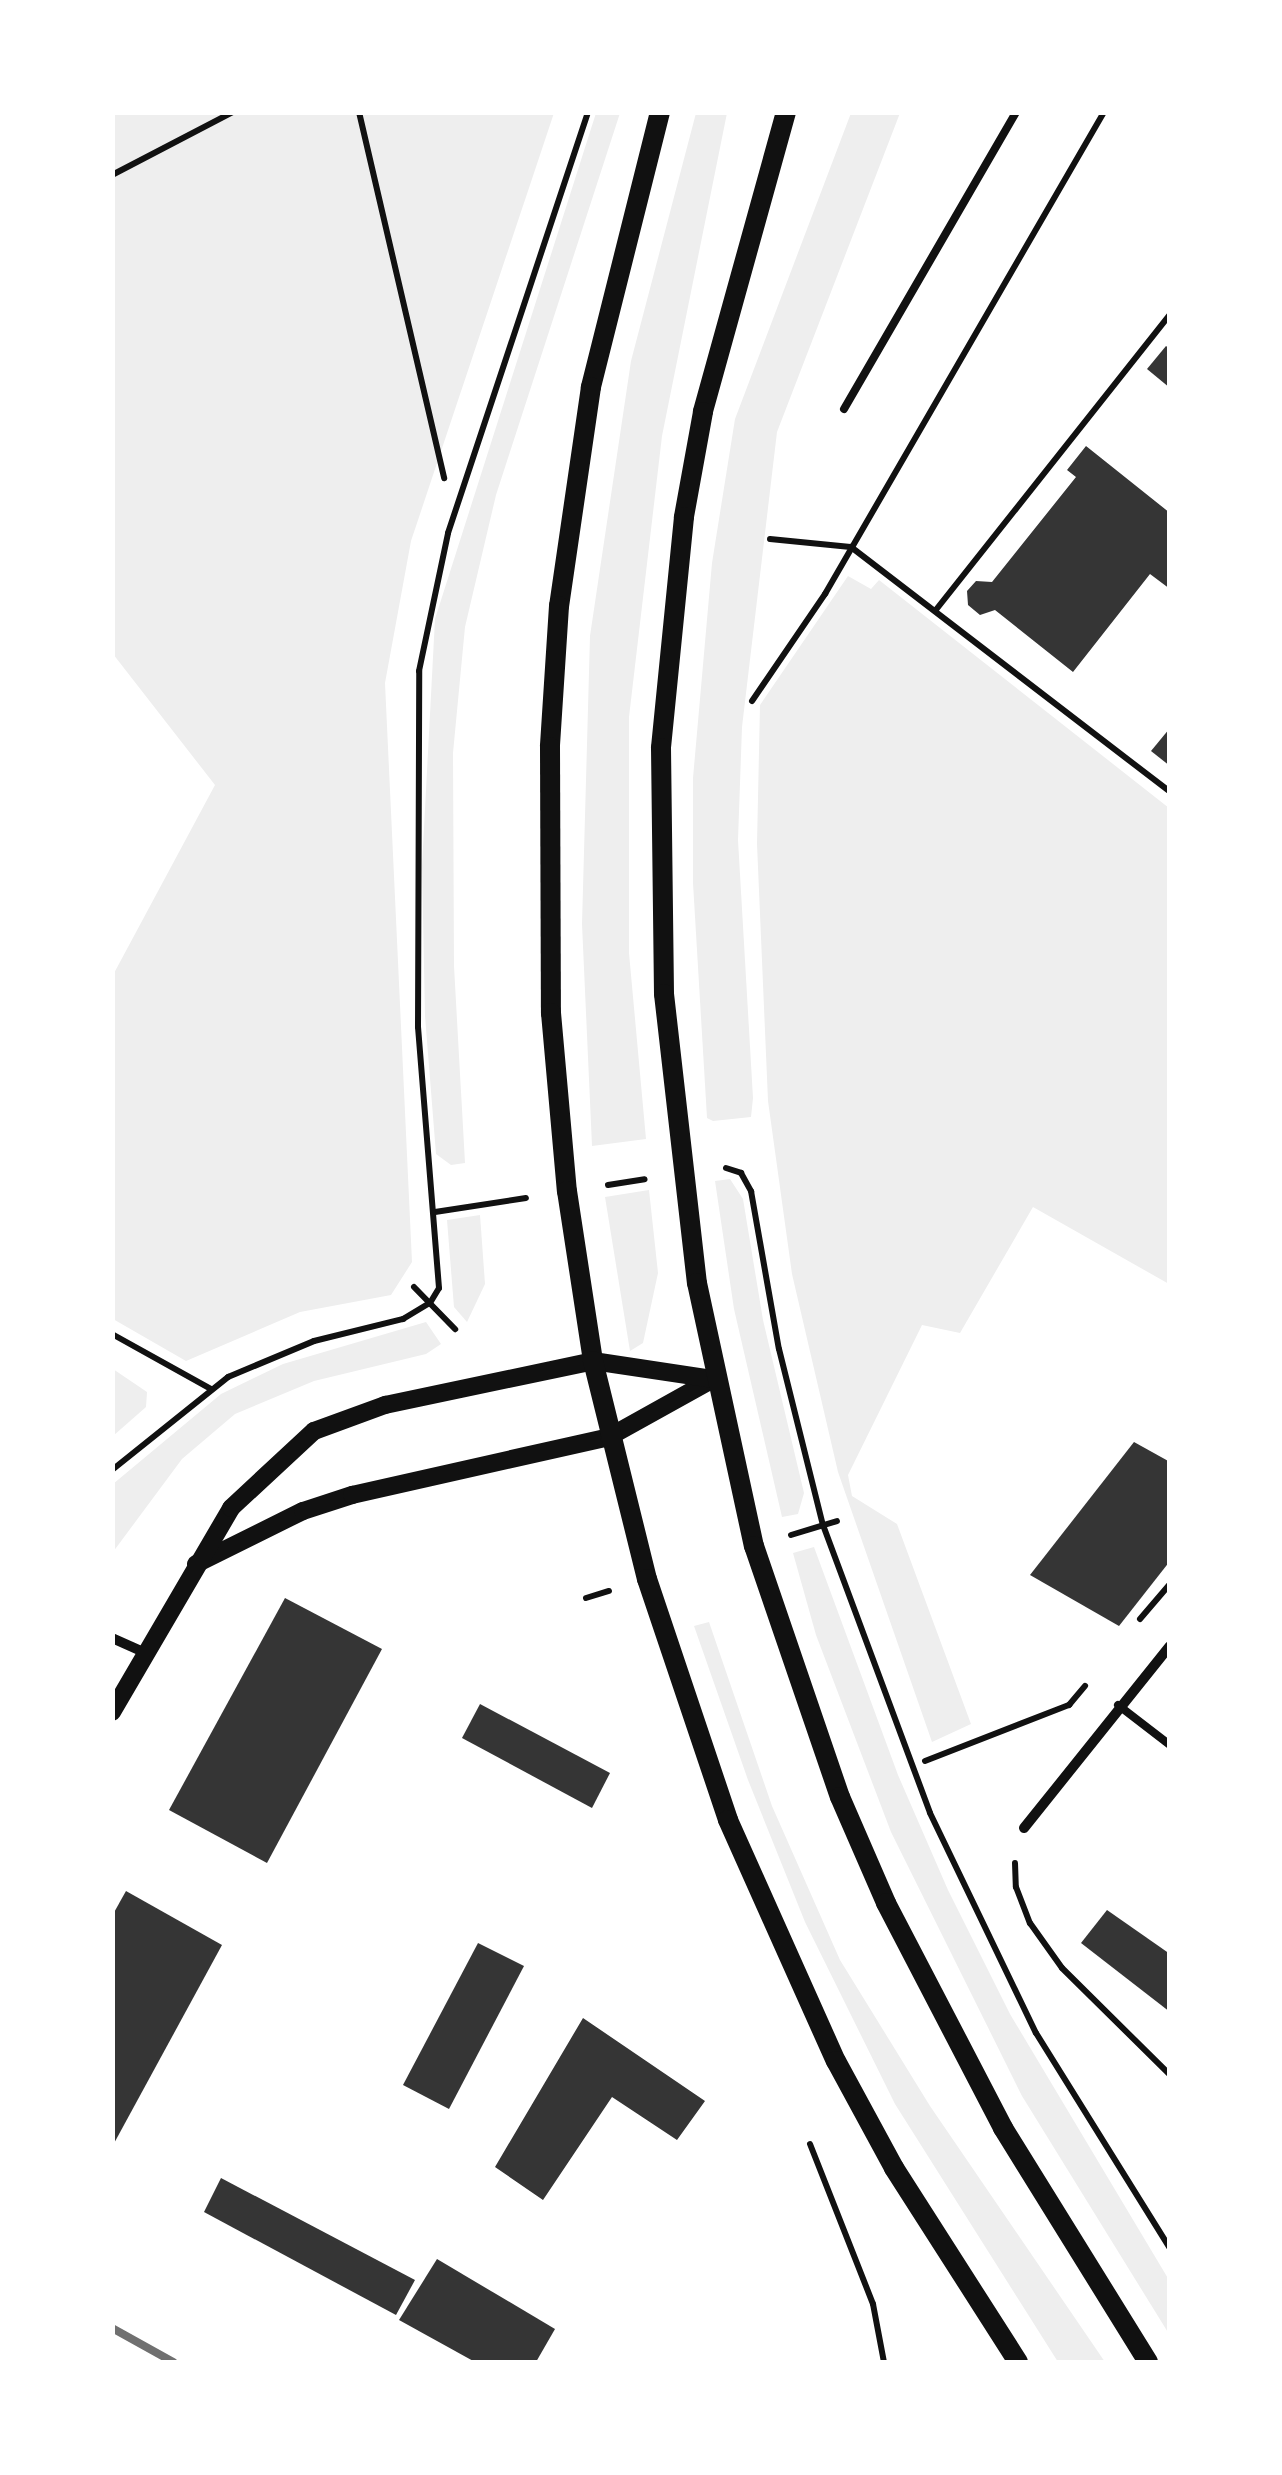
<!DOCTYPE html>
<style>
body{margin:0}
#map{position:relative;width:1282px;height:2475px;overflow:hidden;background:#fff;font-family:Helvetica,sans-serif}
div>[style]{position:absolute}
[style*='--x']{left:calc(var(--x)*1px);top:calc(var(--y)*1px);width:calc(var(--w)*1px);rotate:calc(var(--a)*1deg)}
.green>*{inset:0;background:#eee}
.building>*{inset:0;background:#353535}
.path>*{height:6px;margin:-3px;padding:0 3px;transform-origin:3px;border-radius:3px;background:#111}
.service>*{height:8px;margin:-4px;padding:0 4px;transform-origin:4px;border-radius:4px;background:#111}
.minor>*{height:10px;margin:-5px;padding:0 5px;transform-origin:5px;border-radius:5px;background:#111}
.tertiary>*{height:18px;margin:-9px;padding:0 9px;transform-origin:9px;border-radius:9px;background:#111}
.secondary>*{height:20px;margin:-10px;padding:0 10px;transform-origin:10px;border-radius:10px;background:#111}
.rail>*{height:8px;margin:-4px;padding:0 4px;transform-origin:4px;border-radius:4px;background:#707070}
span{translate:-50% -50%;white-space:nowrap;text-align:center;line-height:1.15;-webkit-text-stroke:10px #fff;paint-order:stroke}
.frame{position:absolute;inset:0;border:115px solid #fff;pointer-events:none}
</style>
<div id="map">
<div class="green">
<div style="clip-path:polygon(113px 113px,554px 113px,411px 541px,385px 683px,412px 1262px,391px 1295px,300px 1312px,186px 1361px,113px 1319px,113px 975px,215px 785px,113px 654px)"></div>
<div style="clip-path:polygon(596px 113px,620px 113px,496px 495px,465px 627px,453px 753px,454px 966px,465px 1163px,451px 1165px,436px 1154px,425px 1016px,422px 866px,435px 619px)"></div>
<div style="clip-path:polygon(696px 113px,727px 113px,662px 436px,629px 717px,629px 953px,646px 1139px,592px 1146px,582px 924px,590px 636px,631px 361px)"></div>
<div style="clip-path:polygon(851px 113px,900px 113px,777px 432px,742px 727px,738px 840px,753px 1098px,751px 1117px,713px 1121px,707px 1118px,693px 883px,693px 778px,712px 563px,735px 419px)"></div>
<div style="clip-path:polygon(848px 576px,871px 589px,879px 580px,1169px 808px,1169px 1284px,1033px 1207px,960px 1333px,922px 1325px,848px 1475px,852px 1496px,897px 1524px,971px 1724px,932px 1742px,838px 1472px,792px 1274px,768px 1101px,757px 844px,760px 705px)"></div>
<div style="clip-path:polygon(730px 1179px,743px 1199px,763px 1320px,804px 1493px,798px 1514px,782px 1517px,734px 1309px,715px 1181px)"></div>
<div style="clip-path:polygon(649px 1190px,658px 1273px,643px 1343px,630px 1351px,605px 1197px)"></div>
<div style="clip-path:polygon(480px 1215px,485px 1284px,467px 1322px,454px 1307px,447px 1220px)"></div>
<div style="clip-path:polygon(426px 1322px,441px 1344px,426px 1354px,314px 1381px,235px 1414px,182px 1459px,113px 1552px,113px 1484px,221px 1394px,283px 1364px)"></div>
<div style="clip-path:polygon(113px 1369px,147px 1392px,146px 1407px,113px 1436px)"></div>
<div style="clip-path:polygon(814px 1547px,898px 1775px,948px 1890px,1010px 2014px,1169px 2280px,1169px 2334px,1022px 2096px,891px 1832px,816px 1635px,793px 1553px)"></div>
<div style="clip-path:polygon(709px 1622px,772px 1806px,840px 1960px,930px 2106px,1105px 2362px,1058px 2362px,895px 2104px,805px 1922px,748px 1780px,694px 1626px)"></div>
</div>
<div class="building">
<div style="clip-path:polygon(1166px 346px,1170px 349px,1170px 388px,1147px 369px)"></div>
<div style="clip-path:polygon(1086px 446px,1170px 513px,1170px 589px,1150px 574px,1073px 672px,995px 610px,980px 615px,968px 605px,967px 591px,976px 581px,992px 582px,1076px 477px,1067px 470px)"></div>
<div style="clip-path:polygon(1170px 728px,1170px 766px,1151px 751px)"></div>
<div style="clip-path:polygon(1134px 1442px,1170px 1462px,1170px 1561px,1119px 1626px,1030px 1575px)"></div>
<div style="clip-path:polygon(285px 1598px,382px 1649px,267px 1863px,169px 1810px)"></div>
<div style="clip-path:polygon(480px 1704px,610px 1773px,592px 1808px,462px 1738px)"></div>
<div style="clip-path:polygon(126px 1891px,222px 1945px,112px 2147px,112px 1916px)"></div>
<div style="clip-path:polygon(1107px 1910px,1170px 1954px,1170px 2012px,1081px 1943px)"></div>
<div style="clip-path:polygon(478px 1943px,524px 1966px,449px 2109px,403px 2085px)"></div>
<div style="clip-path:polygon(583px 2018px,705px 2101px,677px 2140px,612px 2097px,543px 2200px,495px 2167px)"></div>
<div style="clip-path:polygon(221px 2178px,415px 2280px,396px 2315px,204px 2212px)"></div>
<div style="clip-path:polygon(437px 2259px,555px 2329px,536px 2362px,475px 2362px,399px 2320px)"></div>
</div>
<div class="path">
<div style="--x:359;--y:112;--w:376;--a:76.9"></div>
<div style="--x:112;--y:175;--w:136;--a:-27.5"></div>
<div style="--x:770;--y:539;--w:81;--a:5.6"></div>
<div style="--x:851;--y:547;--w:402;--a:37.5"></div>
<div style="--x:935;--y:611;--w:379;--a:-51.6"></div>
<div style="--x:752;--y:701;--w:130;--a:-55.7"></div>
<div style="--x:825;--y:594;--w:557;--a:-59.94"></div>
<div style="--x:726;--y:1168;--w:16;--a:18"></div>
<div style="--x:741;--y:1173;--w:21;--a:61"></div>
<div style="--x:751;--y:1191;--w:160;--a:80"></div>
<div style="--x:779;--y:1349;--w:181;--a:76"></div>
<div style="--x:823;--y:1525;--w:307;--a:69.6"></div>
<div style="--x:930;--y:1813;--w:244;--a:64.3"></div>
<div style="--x:1036;--y:2033;--w:253;--a:58.1"></div>
<div style="--x:608;--y:1185;--w:37;--a:-9"></div>
<div style="--x:435;--y:1212;--w:92;--a:-8.7"></div>
<div style="--x:414;--y:1287;--w:59;--a:45.7"></div>
<div style="--x:112;--y:1334;--w:113;--a:29.1"></div>
<div style="--x:112;--y:1470;--w:149;--a:-38.7"></div>
<div style="--x:228;--y:1377;--w:93;--a:-22.7"></div>
<div style="--x:314;--y:1341;--w:92;--a:-13.9"></div>
<div style="--x:403;--y:1319;--w:31;--a:-31"></div>
<div style="--x:430;--y:1303;--w:17;--a:-59"></div>
<div style="--x:439;--y:1288;--w:262;--a:-94.6"></div>
<div style="--x:418;--y:1027;--w:356;--a:-89.8"></div>
<div style="--x:419;--y:671;--w:141;--a:-78.1"></div>
<div style="--x:448;--y:533;--w:444;--a:-71.6"></div>
<div style="--x:791;--y:1535;--w:48;--a:-16.9"></div>
<div style="--x:586;--y:1598;--w:24;--a:-17"></div>
<div style="--x:1140;--y:1619;--w:46;--a:-49.4"></div>
<div style="--x:925;--y:1761;--w:155;--a:-21.3"></div>
<div style="--x:1069;--y:1705;--w:25;--a:-50"></div>
<div style="--x:1015;--y:1863;--w:24;--a:88"></div>
<div style="--x:1016;--y:1887;--w:39;--a:69"></div>
<div style="--x:1030;--y:1923;--w:55;--a:54.6"></div>
<div style="--x:1062;--y:1968;--w:152;--a:44.7"></div>
<div style="--x:810;--y:2144;--w:172;--a:68.5"></div>
<div style="--x:873;--y:2304;--w:59;--a:79.3"></div>
</div>
<div class="service">
<div style="--x:844;--y:409;--w:343;--a:-59.9"></div>
<div style="--x:1118;--y:1705;--w:66;--a:37.6"></div>
</div>
<div class="minor">
<div style="--x:112;--y:1638;--w:35;--a:24"></div>
<div style="--x:1024;--y:1828;--w:233;--a:-51.3"></div>
</div>
<div class="tertiary">
<div style="--x:196;--y:1564;--w:119;--a:-26.4"></div>
<div style="--x:303;--y:1511;--w:52;--a:-18.1"></div>
<div style="--x:352;--y:1495;--w:263;--a:-12.7"></div>
<div style="--x:609;--y:1437;--w:119;--a:-29.1"></div>
<div style="--x:112;--y:1712;--w:236;--a:-59.7"></div>
<div style="--x:231;--y:1508;--w:113;--a:-42.9"></div>
<div style="--x:314;--y:1431;--w:76;--a:-20.1"></div>
<div style="--x:385;--y:1405;--w:213;--a:-11.9"></div>
<div style="--x:593;--y:1361;--w:122;--a:8.5"></div>
</div>
<div class="secondary">
<div style="--x:660;--y:112;--w:284;--a:104.1"></div>
<div style="--x:591;--y:387;--w:221;--a:98.3"></div>
<div style="--x:559;--y:606;--w:141;--a:93.7"></div>
<div style="--x:550;--y:747;--w:266;--a:89.8"></div>
<div style="--x:551;--y:1013;--w:179;--a:84.9"></div>
<div style="--x:567;--y:1191;--w:172;--a:81.3"></div>
<div style="--x:593;--y:1361;--w:225;--a:76.1"></div>
<div style="--x:647;--y:1579;--w:254;--a:71.4"></div>
<div style="--x:728;--y:1820;--w:264;--a:65.9"></div>
<div style="--x:836;--y:2061;--w:122;--a:61.5"></div>
<div style="--x:894;--y:2168;--w:230;--a:57.4"></div>
<div style="--x:786;--y:112;--w:311;--a:105.5"></div>
<div style="--x:703;--y:412;--w:107;--a:100.3"></div>
<div style="--x:684;--y:517;--w:232;--a:95.7"></div>
<div style="--x:661;--y:748;--w:246;--a:89.3"></div>
<div style="--x:664;--y:994;--w:291;--a:83.5"></div>
<div style="--x:697;--y:1283;--w:269;--a:77.8"></div>
<div style="--x:754;--y:1546;--w:265;--a:71.1"></div>
<div style="--x:840;--y:1797;--w:116;--a:66.5"></div>
<div style="--x:886;--y:1903;--w:254;--a:62.5"></div>
<div style="--x:1003;--y:2128;--w:275;--a:58.2"></div>
</div>
<div class="rail">
<div style="--x:112;--y:2328;--w:70;--a:29.1"></div>
</div>
<div class="frame"></div>
</div>
